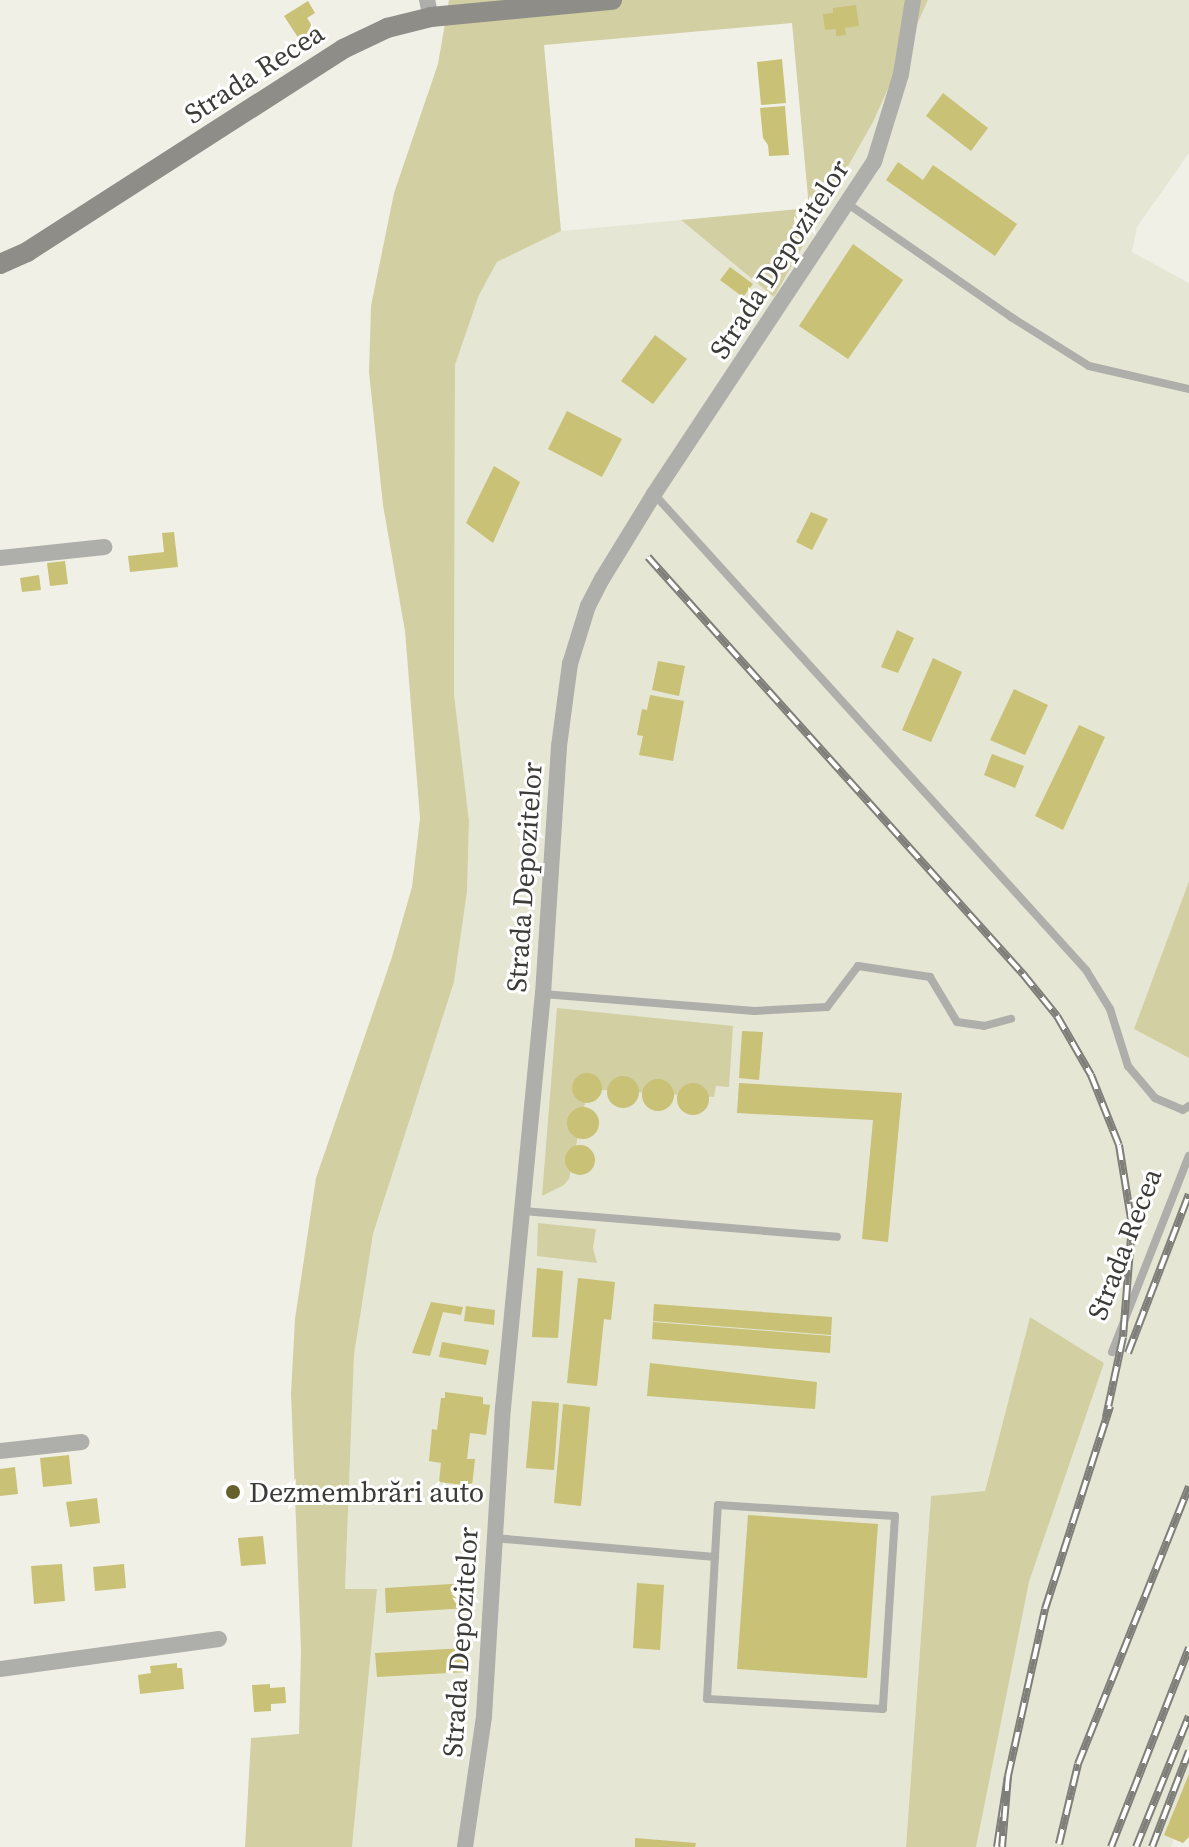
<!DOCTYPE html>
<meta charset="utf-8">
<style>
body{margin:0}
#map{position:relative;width:1189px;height:1847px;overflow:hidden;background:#f1f0e7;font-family:"Source Serif 4",serif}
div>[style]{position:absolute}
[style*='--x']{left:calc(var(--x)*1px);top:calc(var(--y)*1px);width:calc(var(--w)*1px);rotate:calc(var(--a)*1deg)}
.built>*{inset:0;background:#e6e6d5}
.green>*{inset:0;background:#d2cfa3}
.building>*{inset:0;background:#c8c176}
.round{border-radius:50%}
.lane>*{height:8px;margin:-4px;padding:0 4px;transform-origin:4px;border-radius:4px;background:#aeaeaa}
.street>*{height:16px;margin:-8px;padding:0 8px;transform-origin:8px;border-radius:8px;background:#aeaeaa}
.secondary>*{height:20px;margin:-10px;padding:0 10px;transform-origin:10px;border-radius:10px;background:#8e8d88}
.rail>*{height:8px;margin-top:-4px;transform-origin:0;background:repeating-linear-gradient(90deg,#fff 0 15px,#7f7f7a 0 30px);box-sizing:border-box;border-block:2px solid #7f7f7a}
.dots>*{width:22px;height:22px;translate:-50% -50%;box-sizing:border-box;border:4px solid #fff;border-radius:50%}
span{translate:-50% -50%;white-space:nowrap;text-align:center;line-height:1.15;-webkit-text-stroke:6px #fff;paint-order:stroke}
.street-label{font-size:28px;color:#3b3b38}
.poi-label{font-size:28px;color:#3b3b38}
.left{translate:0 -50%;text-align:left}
</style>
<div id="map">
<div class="built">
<div style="clip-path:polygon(928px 0,1189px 0,1189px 153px,1137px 227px,1132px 252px,1189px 283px,1189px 881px,1134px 1029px,1189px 1058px,1189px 1801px,1171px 1847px,976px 1847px,1029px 1582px,1104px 1363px,1030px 1317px,985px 1491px,931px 1497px,906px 1847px,352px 1847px,377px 1589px,345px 1589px,354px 1355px,373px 1234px,454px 982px,467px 892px,469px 821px,454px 694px,455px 365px,479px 295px,497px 262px,561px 231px,681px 220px,774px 296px,873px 122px)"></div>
</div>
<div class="green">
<div style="clip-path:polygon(449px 0,928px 0,873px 122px,774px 297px,681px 220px,809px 208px,792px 23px,544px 45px,561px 231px,497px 262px,479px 295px,455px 365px,454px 694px,469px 821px,467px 892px,454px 982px,373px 1234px,354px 1355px,345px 1589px,377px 1589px,352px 1847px,245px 1847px,251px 1738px,299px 1734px,301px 1650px,291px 1393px,295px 1319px,316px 1178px,391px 960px,412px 887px,420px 818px,405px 631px,383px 505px,369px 372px,371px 306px,394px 193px,438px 64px)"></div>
<div style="clip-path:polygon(1189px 881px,1189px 1058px,1134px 1029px)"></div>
<div style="clip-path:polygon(557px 1008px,733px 1026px,729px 1087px,716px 1086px,714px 1097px,588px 1089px,569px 1179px,564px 1185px,542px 1196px)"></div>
<div style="clip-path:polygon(538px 1223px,596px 1229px,593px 1248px,597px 1263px,537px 1256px)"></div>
<div style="clip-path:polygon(1030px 1317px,1104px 1363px,1029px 1582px,976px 1847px,906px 1847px,931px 1496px,985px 1491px)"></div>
</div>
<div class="building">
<div style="clip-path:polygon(308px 1px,315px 13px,307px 18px,316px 32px,301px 42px,284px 16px)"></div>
<div style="clip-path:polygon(856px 5px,859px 26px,845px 28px,846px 35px,836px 36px,836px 29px,825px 30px,823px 14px,833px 13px,833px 8px)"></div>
<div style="clip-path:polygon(782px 59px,786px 103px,761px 105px,757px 62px)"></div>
<div style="clip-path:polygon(943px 93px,988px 128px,971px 151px,926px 116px)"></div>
<div style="clip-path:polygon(785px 106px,789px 155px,769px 156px,768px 145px,763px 138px,760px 108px)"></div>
<div style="clip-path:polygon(898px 162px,923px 180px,933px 165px,1017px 224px,995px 256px,886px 180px)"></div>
<div style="clip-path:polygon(853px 244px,903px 280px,848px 359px,799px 326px)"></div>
<div style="clip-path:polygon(730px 267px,753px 284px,743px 297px,720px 280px)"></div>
<div style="clip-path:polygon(655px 335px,687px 359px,653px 404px,621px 381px)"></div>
<div style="clip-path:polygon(567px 411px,622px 439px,602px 477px,548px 449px)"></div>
<div style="clip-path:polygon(494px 466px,520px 482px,493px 543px,466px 523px)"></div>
<div style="clip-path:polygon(811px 512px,828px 519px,812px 550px,796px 542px)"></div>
<div style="clip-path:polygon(174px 532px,178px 567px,130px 572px,128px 556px,164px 552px,162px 533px)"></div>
<div style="clip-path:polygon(65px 561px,68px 584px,50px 586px,47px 563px)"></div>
<div style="clip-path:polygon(39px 575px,41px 590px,22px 592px,20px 578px)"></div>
<div style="clip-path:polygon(897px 630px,914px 638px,898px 673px,881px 667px)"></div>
<div style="clip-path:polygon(933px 658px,962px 672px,931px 742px,902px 730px)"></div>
<div style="clip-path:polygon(658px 661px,685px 666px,679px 696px,652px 690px)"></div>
<div style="clip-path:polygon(1014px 689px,1048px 705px,1025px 755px,990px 740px)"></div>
<div style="clip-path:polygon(650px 695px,684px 701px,673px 761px,639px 755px,643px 736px,637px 735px,642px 709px,647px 710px)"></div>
<div style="clip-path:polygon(1079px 725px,1105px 737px,1063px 830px,1035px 816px)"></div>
<div style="clip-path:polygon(992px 754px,1024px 766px,1015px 788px,984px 775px)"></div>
<div style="clip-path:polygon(742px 1031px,763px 1032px,759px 1080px,739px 1078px)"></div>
<div class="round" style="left:572px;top:1073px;width:30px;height:30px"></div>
<div class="round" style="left:607px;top:1076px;width:32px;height:32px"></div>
<div class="round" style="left:642px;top:1079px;width:32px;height:32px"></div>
<div style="clip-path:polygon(739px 1083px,902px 1093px,888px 1242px,862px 1239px,873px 1120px,737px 1113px)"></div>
<div class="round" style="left:677px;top:1083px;width:32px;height:32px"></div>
<div class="round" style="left:567px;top:1107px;width:32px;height:32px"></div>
<div class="round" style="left:565px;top:1145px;width:30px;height:30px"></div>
<div style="clip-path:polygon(537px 1268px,563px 1271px,558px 1338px,532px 1337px)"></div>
<div style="clip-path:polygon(578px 1278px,615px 1282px,611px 1320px,604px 1319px,597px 1386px,567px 1383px)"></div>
<div style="clip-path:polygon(431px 1302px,463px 1307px,461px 1315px,443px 1312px,430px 1356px,412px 1353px)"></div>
<div style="clip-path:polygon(654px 1304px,832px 1317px,831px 1335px,653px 1321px)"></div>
<div style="clip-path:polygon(466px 1306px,495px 1310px,494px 1325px,464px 1321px)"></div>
<div style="clip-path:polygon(653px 1322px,831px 1336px,830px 1353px,652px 1339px)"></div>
<div style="clip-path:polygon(442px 1342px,489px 1350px,486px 1365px,439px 1357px)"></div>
<div style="clip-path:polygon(650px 1363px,817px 1382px,815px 1409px,647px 1396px)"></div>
<div style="clip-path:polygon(445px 1392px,483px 1397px,483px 1404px,490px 1405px,486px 1435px,470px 1433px,467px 1459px,475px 1459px,472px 1486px,439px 1482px,441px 1463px,429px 1461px,432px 1429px,437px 1430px,441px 1398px,445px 1398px)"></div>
<div style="clip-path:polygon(532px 1401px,559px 1403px,554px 1470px,526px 1468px)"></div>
<div style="clip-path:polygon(563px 1404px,590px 1407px,581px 1506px,554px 1503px)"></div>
<div style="clip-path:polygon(69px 1455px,72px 1484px,43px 1487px,40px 1458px)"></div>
<div style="clip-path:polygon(15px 1467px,18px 1494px,0 1496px,0 1469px)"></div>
<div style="clip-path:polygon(97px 1498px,100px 1523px,70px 1527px,66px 1502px)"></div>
<div style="clip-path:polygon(748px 1515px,878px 1524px,867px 1678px,737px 1669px)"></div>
<div style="clip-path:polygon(263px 1536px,266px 1564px,241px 1566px,238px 1538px)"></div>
<div style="clip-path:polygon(62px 1564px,65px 1601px,34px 1604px,31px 1566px)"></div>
<div style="clip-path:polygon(124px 1564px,126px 1588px,95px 1591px,93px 1567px)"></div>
<div style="clip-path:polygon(468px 1583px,469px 1608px,386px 1613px,385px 1588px)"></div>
<div style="clip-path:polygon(637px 1583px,664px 1585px,660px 1650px,633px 1648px)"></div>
<div style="clip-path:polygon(465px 1648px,467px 1672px,377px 1677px,375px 1653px)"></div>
<div style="clip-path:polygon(177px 1663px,177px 1668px,182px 1668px,184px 1689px,140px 1694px,138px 1675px,151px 1673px,150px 1666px)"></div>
<div style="clip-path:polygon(270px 1684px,270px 1688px,285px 1687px,286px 1703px,271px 1704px,271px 1711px,254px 1712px,252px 1685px)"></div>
<div style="clip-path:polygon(1189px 1774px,1189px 1837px,1183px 1843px,1164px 1835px)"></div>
<div style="clip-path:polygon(635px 1838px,696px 1843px,695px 1847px,635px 1847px)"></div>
</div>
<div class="lane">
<div style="--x:848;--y:204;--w:198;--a:34.7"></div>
<div style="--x:1011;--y:317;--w:92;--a:32.1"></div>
<div style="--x:1089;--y:366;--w:103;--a:13"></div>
<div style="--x:654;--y:494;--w:643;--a:47.77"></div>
<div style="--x:1086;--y:970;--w:46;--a:58.4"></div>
<div style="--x:1110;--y:1009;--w:60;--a:72.5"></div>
<div style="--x:1128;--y:1066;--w:42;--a:49.8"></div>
<div style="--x:1155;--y:1098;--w:30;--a:23"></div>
<div style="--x:1183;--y:1110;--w:7;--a:-34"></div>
<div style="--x:543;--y:994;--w:212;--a:4.6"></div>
<div style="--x:754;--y:1011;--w:73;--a:-3.1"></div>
<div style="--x:827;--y:1007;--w:51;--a:-52.9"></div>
<div style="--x:858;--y:966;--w:73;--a:8.7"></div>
<div style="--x:930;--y:977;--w:52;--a:59"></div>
<div style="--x:957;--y:1022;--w:27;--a:8"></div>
<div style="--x:984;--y:1026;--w:28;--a:-15"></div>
<div style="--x:523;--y:1211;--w:315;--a:4.7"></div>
<div style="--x:1112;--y:1352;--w:211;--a:-68.6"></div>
<div style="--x:718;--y:1505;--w:177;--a:3.6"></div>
<div style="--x:895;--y:1516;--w:193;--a:93.6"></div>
<div style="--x:883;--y:1709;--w:176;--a:-176.7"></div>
<div style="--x:707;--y:1699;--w:194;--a:-86.8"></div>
<div style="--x:494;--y:1538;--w:222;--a:4.9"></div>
</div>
<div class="street">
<div style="--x:427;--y:0;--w:17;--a:77"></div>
<div style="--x:0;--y:558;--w:105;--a:-6"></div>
<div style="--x:0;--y:1451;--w:82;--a:-6.3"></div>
<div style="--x:0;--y:1669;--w:221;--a:-7.8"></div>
<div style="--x:465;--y:1847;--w:132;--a:-81.7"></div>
<div style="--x:484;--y:1716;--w:309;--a:-86.5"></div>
<div style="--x:503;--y:1408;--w:416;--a:-84.5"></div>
<div style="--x:543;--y:994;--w:249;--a:-86.3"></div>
<div style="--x:559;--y:746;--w:83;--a:-82.4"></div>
<div style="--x:570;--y:664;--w:61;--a:-72.8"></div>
<div style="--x:588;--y:606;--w:30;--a:-63"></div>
<div style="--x:602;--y:579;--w:100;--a:-58.5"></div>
<div style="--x:654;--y:494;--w:398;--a:-56.5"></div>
<div style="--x:874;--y:162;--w:92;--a:-72.9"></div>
<div style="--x:901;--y:74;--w:75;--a:-80.8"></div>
</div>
<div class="secondary">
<div style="--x:0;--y:264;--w:30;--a:-24"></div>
<div style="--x:27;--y:252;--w:376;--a:-32.7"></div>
<div style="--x:343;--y:49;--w:49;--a:-25.5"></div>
<div style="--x:387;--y:28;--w:45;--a:-14"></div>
<div style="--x:431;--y:17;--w:182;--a:-5.4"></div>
</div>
<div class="rail">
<div style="--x:648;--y:557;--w:561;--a:48.04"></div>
<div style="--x:1023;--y:974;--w:54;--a:51"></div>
<div style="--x:1057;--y:1016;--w:68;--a:60"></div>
<div style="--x:1091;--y:1075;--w:75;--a:68.2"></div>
<div style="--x:1119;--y:1145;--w:81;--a:80.8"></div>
<div style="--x:1132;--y:1225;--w:112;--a:94.6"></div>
<div style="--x:1123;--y:1337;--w:82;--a:102"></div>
<div style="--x:1128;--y:1353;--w:170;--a:-69"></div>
<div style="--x:1008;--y:1776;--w:171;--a:-77.5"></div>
<div style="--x:1045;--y:1609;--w:213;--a:-72.2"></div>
<div style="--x:1059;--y:1844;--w:82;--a:-76.6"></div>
<div style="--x:1078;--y:1764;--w:299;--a:-68.2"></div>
<div style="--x:997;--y:1847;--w:72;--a:-81.2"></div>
<div style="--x:1008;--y:1776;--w:71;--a:94.8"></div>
<div style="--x:1111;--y:1847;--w:214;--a:-68.6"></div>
<div style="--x:1136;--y:1847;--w:141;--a:-68"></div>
<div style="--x:1152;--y:1847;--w:103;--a:-68.9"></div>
</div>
<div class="dots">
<div style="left:233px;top:1492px;background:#65602c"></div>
</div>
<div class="street-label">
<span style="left:254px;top:73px;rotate:-33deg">Strada Recea</span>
<span style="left:779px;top:259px;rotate:-57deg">Strada Depozitelor</span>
<span style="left:524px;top:877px;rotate:-86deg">Strada Depozitelor</span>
<span style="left:1124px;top:1244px;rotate:-69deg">Strada Recea</span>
<span style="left:460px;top:1642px;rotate:-86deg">Strada Depozitelor</span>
</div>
<div class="poi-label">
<span class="left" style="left:249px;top:1492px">Dezmembrări auto</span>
</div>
</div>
